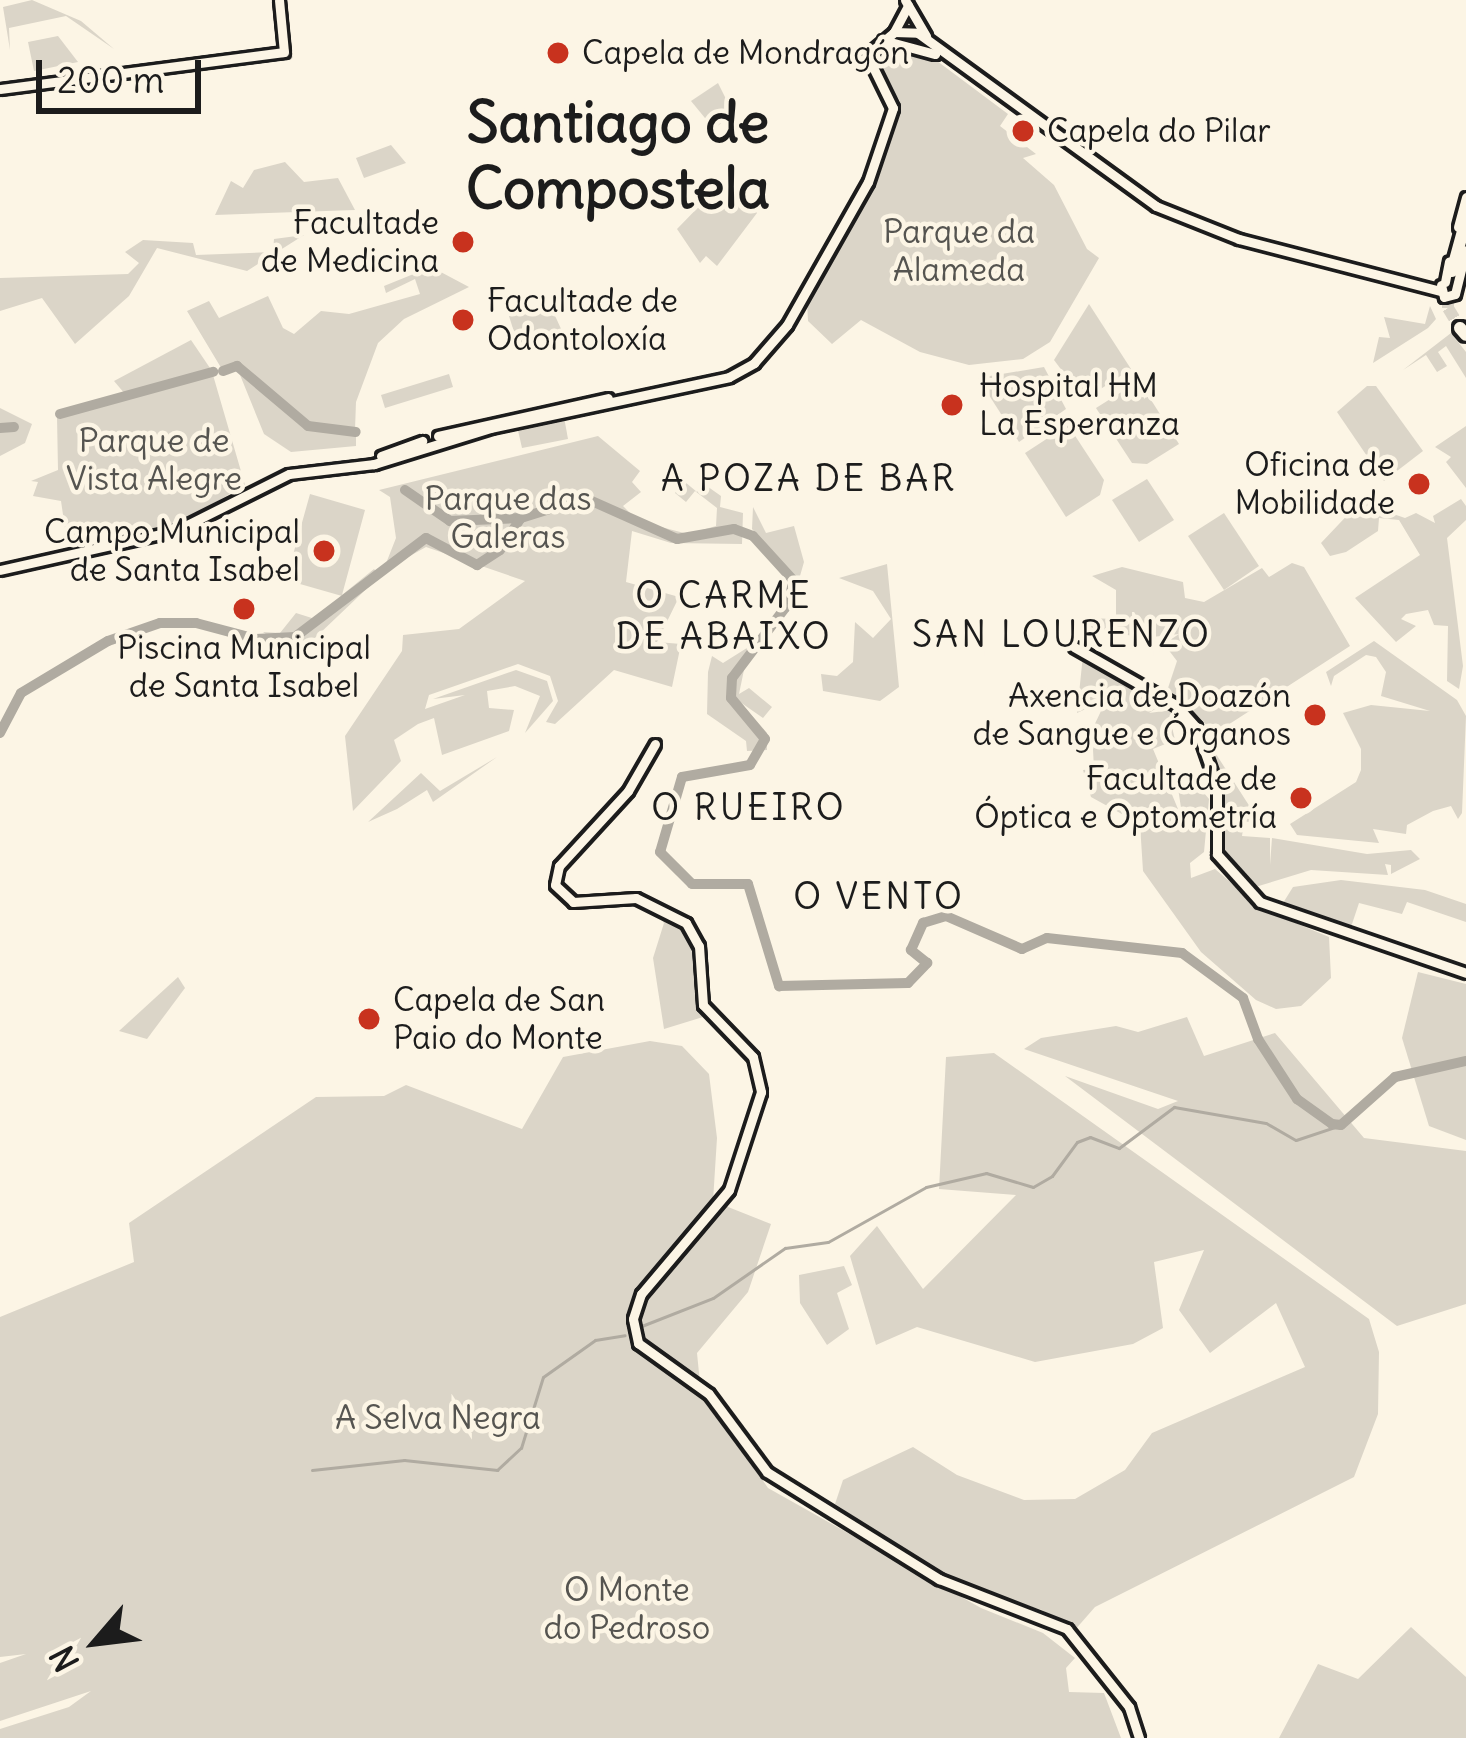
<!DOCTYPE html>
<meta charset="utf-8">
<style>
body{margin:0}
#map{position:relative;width:1466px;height:1738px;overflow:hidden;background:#fcf5e5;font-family:Delius,sans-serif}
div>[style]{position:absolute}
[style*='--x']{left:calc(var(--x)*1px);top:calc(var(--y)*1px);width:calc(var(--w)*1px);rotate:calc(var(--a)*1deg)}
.green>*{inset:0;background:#dbd5c8}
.stream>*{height:3px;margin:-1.5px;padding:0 1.5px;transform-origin:1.5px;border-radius:1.5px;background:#b0aba1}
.river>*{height:10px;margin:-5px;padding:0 5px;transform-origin:5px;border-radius:5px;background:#b0aba1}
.primary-tunnel>*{height:12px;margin-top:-6px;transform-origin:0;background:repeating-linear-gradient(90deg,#dad4c7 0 12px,transparent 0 18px)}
.roads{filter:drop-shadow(3px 0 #1c1c1c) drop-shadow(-3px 0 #1c1c1c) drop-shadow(0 3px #1c1c1c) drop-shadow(0 -3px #1c1c1c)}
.secondary>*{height:9px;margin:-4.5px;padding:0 4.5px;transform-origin:4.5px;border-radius:4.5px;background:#fcf5e5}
.primary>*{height:12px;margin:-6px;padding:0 6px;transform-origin:6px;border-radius:6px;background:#fcf5e5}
.dots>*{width:33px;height:33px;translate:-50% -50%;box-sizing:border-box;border:6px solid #fcf5e5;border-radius:50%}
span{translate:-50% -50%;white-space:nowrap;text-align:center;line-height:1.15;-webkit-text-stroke:9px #fcf5e5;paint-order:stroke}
.poi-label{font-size:33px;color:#1c1c1c}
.left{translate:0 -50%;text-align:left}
.right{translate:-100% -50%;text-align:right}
.park-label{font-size:33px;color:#555450}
.neighbourhood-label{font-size:36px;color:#1c1c1c;letter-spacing:3px}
.town-label{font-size:57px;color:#1c1c1c;font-weight:700}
.north{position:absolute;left:36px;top:1582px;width:120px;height:120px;-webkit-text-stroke:9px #fcf5e5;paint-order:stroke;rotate:242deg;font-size:33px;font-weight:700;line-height:48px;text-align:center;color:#1c1c1c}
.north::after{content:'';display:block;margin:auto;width:42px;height:54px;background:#1c1c1c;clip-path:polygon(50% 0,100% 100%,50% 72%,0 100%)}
.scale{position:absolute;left:36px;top:60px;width:165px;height:54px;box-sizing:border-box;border:6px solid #1c1c1c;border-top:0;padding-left:15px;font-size:36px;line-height:42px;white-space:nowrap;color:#1c1c1c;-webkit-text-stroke:9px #fcf5e5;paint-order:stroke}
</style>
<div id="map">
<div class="green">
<div style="clip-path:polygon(32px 0,81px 21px,114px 49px,66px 16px,9px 28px,10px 50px,3px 7px)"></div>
<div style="clip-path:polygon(58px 36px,78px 62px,34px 71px,28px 42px)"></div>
<div style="clip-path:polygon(888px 44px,933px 58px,1008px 114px,1000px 126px,1036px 154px,1023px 158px,1054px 185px,1087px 249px,1099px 258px,1050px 342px,1023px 359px,969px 365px,920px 352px,861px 320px,832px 344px,808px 321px,807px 300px,872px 186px,898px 115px,900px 101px,873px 61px)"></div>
<div style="clip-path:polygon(718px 83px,733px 113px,714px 129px,691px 101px)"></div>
<div style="clip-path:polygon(391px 145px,406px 163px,364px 178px,356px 158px)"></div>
<div style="clip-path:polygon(285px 162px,304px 182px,338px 178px,355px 210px,215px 215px,231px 181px,243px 188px,254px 170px)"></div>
<div style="clip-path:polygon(739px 189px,757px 213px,717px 266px,706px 256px,700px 263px,677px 229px,712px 193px,721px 207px)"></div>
<div style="clip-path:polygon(304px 235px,247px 271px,157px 248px,129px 296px,75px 344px,42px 298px,0 311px,0 278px,128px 274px,139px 263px,125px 252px,143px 240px,193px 243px,196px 255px,273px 252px,274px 239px)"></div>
<div style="clip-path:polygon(420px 261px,469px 287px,404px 319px,378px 343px,356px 402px,355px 430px,309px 425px,237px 364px,223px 371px,187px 311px,209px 301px,219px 318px,268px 296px,283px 328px,294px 334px,321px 311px,349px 314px,420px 294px,415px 279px,386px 293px,384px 286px,421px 271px)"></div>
<div style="clip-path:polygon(1089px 304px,1131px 369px,1084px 400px,1054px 360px)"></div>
<div style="clip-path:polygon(1430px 306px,1436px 319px,1428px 328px,1373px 363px,1379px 337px,1390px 338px,1384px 317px,1425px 324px)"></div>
<div style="clip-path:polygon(551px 307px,562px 331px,519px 348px,509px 316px)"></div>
<div style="clip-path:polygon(1451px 333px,1466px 352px,1466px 378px,1446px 346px,1438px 352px,1447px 366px,1437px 372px,1426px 355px,1403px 370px)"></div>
<div style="clip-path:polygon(191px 340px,212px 371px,125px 394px,114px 381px)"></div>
<div style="clip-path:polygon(1044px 367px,1066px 409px,1019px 442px,978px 378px)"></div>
<div style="clip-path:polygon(238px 370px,308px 429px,356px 434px,356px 446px,291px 452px,264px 434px)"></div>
<div style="clip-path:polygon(449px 374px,453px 387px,385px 408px,381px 395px)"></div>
<div style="clip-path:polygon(213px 375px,245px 485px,178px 524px,67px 542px,61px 501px,33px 496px,38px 482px,31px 481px,58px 470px,57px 417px)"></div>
<div style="clip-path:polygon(1139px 381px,1179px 444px,1147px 464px,1132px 463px,1096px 408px)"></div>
<div style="clip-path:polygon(1367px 386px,1376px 386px,1423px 451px,1384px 481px,1337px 412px)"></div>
<div style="clip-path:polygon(0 408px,32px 424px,25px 443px,0 456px)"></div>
<div style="clip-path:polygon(564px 417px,568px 439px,522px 448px,517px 426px)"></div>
<div style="clip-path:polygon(1068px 425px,1104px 480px,1100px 495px,1066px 517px,1025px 453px)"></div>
<div style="clip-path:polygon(1466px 426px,1466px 488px,1446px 462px,1451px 457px,1435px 447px)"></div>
<div style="clip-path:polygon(598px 436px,640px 471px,632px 482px,641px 492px,623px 506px,638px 521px,688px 534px,716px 526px,717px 508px,695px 491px,686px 502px,675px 493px,685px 482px,697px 492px,704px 484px,721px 496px,720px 507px,743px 513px,742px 544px,671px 543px,632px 531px,626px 582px,679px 597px,657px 642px,681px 644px,672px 687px,614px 670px,555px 724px,546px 722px,558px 701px,550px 676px,518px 664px,429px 695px,425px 709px,465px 695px,433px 699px,516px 670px,547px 681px,553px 701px,525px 733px,540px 696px,515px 686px,487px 691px,489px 708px,514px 710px,509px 731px,442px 755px,434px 718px,418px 724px,394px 740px,401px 761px,353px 811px,345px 736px,402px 651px,403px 635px,459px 629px,525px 581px,426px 547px,383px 571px,396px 538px,390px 497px,379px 490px)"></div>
<div style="clip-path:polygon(1147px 479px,1174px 520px,1139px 542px,1112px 500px)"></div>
<div style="clip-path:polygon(1374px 487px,1370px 506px,1405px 518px,1416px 513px,1435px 523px,1433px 516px,1461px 499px,1466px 506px,1466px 520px,1447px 538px,1463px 666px,1459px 689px,1447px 681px,1448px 626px,1434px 625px,1428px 610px,1406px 614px,1401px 619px,1416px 626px,1396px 642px,1355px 598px,1420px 555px,1399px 520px,1379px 518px,1378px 531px,1346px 552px,1330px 556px,1321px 543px)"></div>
<div style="clip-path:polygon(310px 494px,365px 510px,342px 595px,374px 569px,380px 576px,296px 656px,263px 632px,280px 633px,296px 613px,315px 619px,342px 596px,286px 580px)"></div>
<div style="clip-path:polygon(753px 507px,766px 533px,794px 526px,804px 562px,798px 583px,752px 529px)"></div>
<div style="clip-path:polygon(1224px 513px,1259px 566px,1224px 590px,1188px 536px)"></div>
<div style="clip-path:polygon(1292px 563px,1304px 567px,1350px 646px,1217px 732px,1148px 684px,1168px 688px,1177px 661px,1164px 644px,1179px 634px,1143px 638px,1092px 628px,1085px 618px,1116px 619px,1116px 590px,1092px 576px,1122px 567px,1183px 582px,1185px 598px,1204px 602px,1262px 568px,1269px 577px)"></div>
<div style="clip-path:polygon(887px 564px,899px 687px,880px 701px,823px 691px,821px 674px,837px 676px,853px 662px,855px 622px,873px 638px,891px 619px,873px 591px,839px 578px)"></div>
<div style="clip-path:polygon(769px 634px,745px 665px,739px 694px,749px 688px,772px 707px,763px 718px,740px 702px,767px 733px,767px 750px,747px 751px,746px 741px,707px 714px,708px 672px,712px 656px,723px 663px)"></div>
<div style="clip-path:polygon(1374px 641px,1457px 700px,1466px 716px,1462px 813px,1458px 819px,1451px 806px,1433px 811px,1407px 825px,1406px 834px,1373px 829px,1379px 843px,1297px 835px,1290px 824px,1356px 782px,1361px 770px,1361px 749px,1343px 713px,1371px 705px,1430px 711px,1381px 696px,1386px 672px,1376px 657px,1366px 655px,1334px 676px,1331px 686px,1326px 672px)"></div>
<div style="clip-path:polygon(1083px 655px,1164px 703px,1149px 713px,1172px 710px,1187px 722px,1172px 727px,1175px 740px,1153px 749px,1183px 821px,1178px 788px,1195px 782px,1209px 799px,1204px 852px,1190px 863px,1191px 878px,1215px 869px,1262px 909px,1329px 937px,1331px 978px,1301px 1006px,1276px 1009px,1256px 1000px,1201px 952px,1143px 871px,1140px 824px,1091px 797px,1083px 770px,1094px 769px,1092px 730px,1101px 711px,1094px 705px,1077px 713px)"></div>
<div style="clip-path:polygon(1216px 754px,1259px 821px,1244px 822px,1242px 836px,1270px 838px,1270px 865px,1272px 838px,1367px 854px,1411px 850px,1420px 859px,1391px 874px,1391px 865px,1385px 864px,1388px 875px,1311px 870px,1252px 888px,1221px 851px)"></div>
<div style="clip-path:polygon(497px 757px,433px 802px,427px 790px,397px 809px,368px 822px,421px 773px,440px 791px)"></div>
<div style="clip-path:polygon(1341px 880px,1425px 890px,1466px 904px,1466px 922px,1407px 902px,1402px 914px,1359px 903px,1350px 930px,1283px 903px,1293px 887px)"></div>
<div style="clip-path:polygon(653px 909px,689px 935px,703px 1017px,664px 1029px,653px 958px,664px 923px)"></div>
<div style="clip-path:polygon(1418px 972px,1466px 984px,1466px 1140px,1429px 1126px,1402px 1038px)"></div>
<div style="clip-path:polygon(178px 977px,185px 988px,147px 1039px,119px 1031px)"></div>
<div style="clip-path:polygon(1187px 1017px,1204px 1056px,1275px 1033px,1364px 1138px,1466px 1151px,1466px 1304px,1397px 1326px,1065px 1076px,1158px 1109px,1178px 1101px,1024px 1049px,1041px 1038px,1116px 1026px,1138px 1032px)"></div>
<div style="clip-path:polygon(650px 1041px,682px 1046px,709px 1074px,717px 1138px,713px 1201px,771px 1224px,748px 1292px,697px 1353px,700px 1383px,668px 1371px,707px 1398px,768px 1488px,981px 1608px,1043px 1633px,1075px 1658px,1066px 1668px,1069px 1692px,1104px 1693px,1121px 1738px,0 1738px,0 1729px,69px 1707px,91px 1691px,0 1721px,0 1663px,26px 1654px,0 1657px,0 1317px,134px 1262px,129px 1223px,316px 1097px,384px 1096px,406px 1085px,522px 1129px,563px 1057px)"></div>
<div style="clip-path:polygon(994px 1053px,1369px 1319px,1379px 1352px,1378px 1414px,1354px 1477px,1095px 1607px,1074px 1631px,1042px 1610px,952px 1582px,835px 1504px,843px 1480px,913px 1447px,957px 1475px,1024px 1500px,1075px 1499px,1125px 1470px,1152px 1433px,1305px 1367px,1276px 1303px,1210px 1353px,1179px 1310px,1204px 1250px,1154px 1262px,1163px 1328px,1133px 1344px,1035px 1362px,917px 1327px,876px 1345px,850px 1256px,877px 1226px,923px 1289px,1016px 1195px,939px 1189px,946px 1057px)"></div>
<div style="clip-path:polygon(844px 1266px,852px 1285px,837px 1293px,849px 1329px,827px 1345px,800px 1303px,799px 1275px)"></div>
<div style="clip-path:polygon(1411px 1627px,1466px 1677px,1466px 1738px,1279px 1738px,1318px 1664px,1358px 1679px)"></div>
</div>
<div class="stream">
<div style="--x:639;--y:1327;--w:79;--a:-21.4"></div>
<div style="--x:713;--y:1298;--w:88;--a:-34.8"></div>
<div style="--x:785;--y:1248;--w:43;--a:-7.9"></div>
<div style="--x:828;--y:1242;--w:112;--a:-29.3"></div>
<div style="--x:926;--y:1187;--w:62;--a:-13.1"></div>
<div style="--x:986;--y:1173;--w:49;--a:16.6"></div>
<div style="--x:1033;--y:1187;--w:22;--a:-30"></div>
<div style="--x:1052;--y:1176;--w:42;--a:-53.7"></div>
<div style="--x:1077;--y:1142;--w:14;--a:-21"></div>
<div style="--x:1090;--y:1137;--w:31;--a:21"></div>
<div style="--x:1119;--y:1148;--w:69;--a:-36.7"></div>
<div style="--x:1174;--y:1107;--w:93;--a:9.9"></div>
<div style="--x:1266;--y:1123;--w:34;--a:30"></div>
<div style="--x:1296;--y:1140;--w:47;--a:-18.4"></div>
<div style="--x:312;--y:1470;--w:93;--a:-6.2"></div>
<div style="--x:404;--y:1460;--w:94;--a:6.1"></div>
<div style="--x:497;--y:1470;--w:33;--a:-43"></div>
<div style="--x:521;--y:1448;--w:74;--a:-72.8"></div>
<div style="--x:543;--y:1377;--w:64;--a:-35.4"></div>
<div style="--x:595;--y:1340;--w:30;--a:-9"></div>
</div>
<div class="river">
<div style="--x:223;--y:371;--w:15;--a:-20"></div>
<div style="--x:237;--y:366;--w:93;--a:40.2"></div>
<div style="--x:308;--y:426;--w:48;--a:7.1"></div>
<div style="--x:60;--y:414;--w:159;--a:-15.4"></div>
<div style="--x:0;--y:428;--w:14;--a:-4"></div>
<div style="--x:405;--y:490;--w:55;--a:34.6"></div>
<div style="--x:450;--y:521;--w:71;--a:-2.4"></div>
<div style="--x:0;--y:733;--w:45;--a:-62.3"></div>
<div style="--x:21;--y:693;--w:101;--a:-30.9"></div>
<div style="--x:108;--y:641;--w:55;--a:-19.1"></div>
<div style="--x:160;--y:623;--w:36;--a:0"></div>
<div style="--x:196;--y:623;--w:62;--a:14.9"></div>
<div style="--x:256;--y:639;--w:39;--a:-3"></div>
<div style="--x:295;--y:637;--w:164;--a:-37.1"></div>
<div style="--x:426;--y:538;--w:58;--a:27.9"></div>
<div style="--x:477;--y:565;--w:27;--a:-33"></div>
<div style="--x:500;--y:550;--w:38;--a:-57"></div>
<div style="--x:521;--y:518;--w:67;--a:-17.4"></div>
<div style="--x:585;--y:498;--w:101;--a:24"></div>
<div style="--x:677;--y:539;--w:58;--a:-10"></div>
<div style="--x:734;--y:529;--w:20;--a:20"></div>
<div style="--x:753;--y:536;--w:61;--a:47.7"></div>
<div style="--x:794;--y:581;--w:28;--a:108"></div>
<div style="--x:785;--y:608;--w:88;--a:127.1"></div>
<div style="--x:732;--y:678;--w:20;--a:93"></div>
<div style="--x:731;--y:698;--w:53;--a:50.3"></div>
<div style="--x:765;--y:739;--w:30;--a:120"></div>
<div style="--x:750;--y:765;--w:69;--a:170"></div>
<div style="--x:682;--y:777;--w:78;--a:106.3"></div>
<div style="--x:660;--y:852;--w:45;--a:45"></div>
<div style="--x:692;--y:884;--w:56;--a:0"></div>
<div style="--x:748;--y:884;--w:107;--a:73.1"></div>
<div style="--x:779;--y:986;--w:129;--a:-1.3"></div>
<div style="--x:908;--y:983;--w:28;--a:-46"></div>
<div style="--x:927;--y:963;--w:21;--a:-141"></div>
<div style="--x:911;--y:950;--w:30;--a:-66"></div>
<div style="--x:923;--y:923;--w:24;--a:-17"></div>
<div style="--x:946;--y:916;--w:83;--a:23.5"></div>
<div style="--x:1022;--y:949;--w:27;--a:-24"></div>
<div style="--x:1047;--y:938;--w:136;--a:6.3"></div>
<div style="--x:1182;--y:953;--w:76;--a:36.4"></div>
<div style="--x:1243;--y:998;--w:44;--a:69.9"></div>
<div style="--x:1258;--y:1039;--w:72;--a:57"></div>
<div style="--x:1297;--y:1099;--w:43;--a:35.5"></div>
<div style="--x:1332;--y:1124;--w:9;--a:6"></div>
<div style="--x:1341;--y:1125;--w:72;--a:-41.6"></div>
<div style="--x:1395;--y:1077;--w:73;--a:-12.7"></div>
</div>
<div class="primary-tunnel">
<div style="--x:1448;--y:285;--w:23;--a:90"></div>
<div style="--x:1448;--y:308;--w:23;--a:59"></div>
</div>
<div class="roads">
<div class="secondary">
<div style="--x:905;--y:0;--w:42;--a:59.7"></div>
<div style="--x:894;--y:32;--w:24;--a:2"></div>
<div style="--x:918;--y:33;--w:294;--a:36"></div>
<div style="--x:1156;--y:206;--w:89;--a:21.7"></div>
<div style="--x:1239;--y:239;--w:208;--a:14.5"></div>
<div style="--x:883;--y:40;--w:54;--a:15.1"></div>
<div style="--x:0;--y:89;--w:286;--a:-7.4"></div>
<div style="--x:284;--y:52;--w:52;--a:-95.5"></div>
<div style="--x:1458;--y:227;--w:31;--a:-75"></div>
<div style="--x:1445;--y:282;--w:21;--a:-79"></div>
<div style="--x:1441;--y:285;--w:12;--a:76"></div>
<div style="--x:1444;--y:297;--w:11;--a:-15"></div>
<div style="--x:1455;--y:294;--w:45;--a:-76"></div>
<div style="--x:438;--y:436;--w:174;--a:-12.6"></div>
<div style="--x:381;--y:456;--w:44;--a:-20.1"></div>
<div style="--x:0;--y:570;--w:179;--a:-12.6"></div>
<div style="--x:175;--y:531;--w:127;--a:-26.6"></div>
<div style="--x:289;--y:474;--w:86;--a:-6.7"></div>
<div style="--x:374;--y:464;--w:121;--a:-17.2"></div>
<div style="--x:490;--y:428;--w:244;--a:-12"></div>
<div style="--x:729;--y:377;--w:29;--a:-29"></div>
<div style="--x:754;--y:363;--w:50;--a:-49"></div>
<div style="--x:787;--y:325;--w:164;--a:-60.5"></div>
<div style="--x:868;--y:182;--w:78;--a:-71.3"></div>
<div style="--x:893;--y:108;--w:59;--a:-116.1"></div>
<div style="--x:867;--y:55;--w:35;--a:-40"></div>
<div style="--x:894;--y:32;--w:30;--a:-62"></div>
<div style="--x:1074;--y:647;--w:117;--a:29.6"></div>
<div style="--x:1176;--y:705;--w:30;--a:48"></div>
<div style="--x:1196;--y:727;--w:64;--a:70.7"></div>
<div style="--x:1217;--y:787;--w:67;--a:90"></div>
<div style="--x:1217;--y:854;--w:64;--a:48.1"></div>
<div style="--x:1260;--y:902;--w:218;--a:19"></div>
<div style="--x:655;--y:744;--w:54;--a:119.9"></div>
<div style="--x:628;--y:791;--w:102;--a:132.6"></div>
<div style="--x:559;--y:866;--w:19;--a:102"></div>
<div style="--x:555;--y:885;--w:25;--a:43"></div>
<div style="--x:573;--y:902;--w:63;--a:-3.6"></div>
<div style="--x:636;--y:898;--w:56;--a:26.6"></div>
<div style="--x:686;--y:923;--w:26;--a:61"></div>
<div style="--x:699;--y:946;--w:59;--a:86.1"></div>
<div style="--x:703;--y:1005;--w:72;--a:46.1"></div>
<div style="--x:753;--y:1057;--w:36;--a:77"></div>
<div style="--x:761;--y:1092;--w:103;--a:108.1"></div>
<div style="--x:729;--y:1190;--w:136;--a:130.2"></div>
<div style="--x:641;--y:1294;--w:26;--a:108"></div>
<div style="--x:633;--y:1319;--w:25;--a:78"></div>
<div style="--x:638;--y:1343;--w:87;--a:35.7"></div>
<div style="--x:709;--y:1394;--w:97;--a:53.4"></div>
<div style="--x:767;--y:1472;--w:203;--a:31.9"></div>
<div style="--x:939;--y:1579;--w:137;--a:21.3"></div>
<div style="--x:1067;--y:1629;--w:100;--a:51.5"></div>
<div style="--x:1129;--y:1707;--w:33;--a:72"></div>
</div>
<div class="primary">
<div style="--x:1452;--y:271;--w:53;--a:-74.6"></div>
<div style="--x:1460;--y:328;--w:9;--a:49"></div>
</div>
</div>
<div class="dots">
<div style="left:558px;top:53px;background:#c8321e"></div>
<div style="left:1023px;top:131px;background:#c8321e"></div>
<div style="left:463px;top:242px;background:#c8321e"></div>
<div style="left:463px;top:320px;background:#c8321e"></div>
<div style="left:952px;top:405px;background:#c8321e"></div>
<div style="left:1419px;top:484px;background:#c8321e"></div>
<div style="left:324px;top:551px;background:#c8321e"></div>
<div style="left:244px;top:609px;background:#c8321e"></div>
<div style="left:1315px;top:715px;background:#c8321e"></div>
<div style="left:1301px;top:798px;background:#c8321e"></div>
<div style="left:369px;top:1019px;background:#c8321e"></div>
</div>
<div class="poi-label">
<span class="left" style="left:582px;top:53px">Capela de Mondragón</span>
<span class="left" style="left:1047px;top:131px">Capela do Pilar</span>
<span class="right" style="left:439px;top:242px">Facultade<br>de Medicina</span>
<span class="left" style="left:487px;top:320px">Facultade de<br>Odontoloxía</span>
<span class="left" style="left:979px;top:405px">Hospital HM<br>La Esperanza</span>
<span class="right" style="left:1395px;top:484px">Oficina de<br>Mobilidade</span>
<span class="right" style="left:300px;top:551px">Campo Municipal<br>de Santa Isabel</span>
<span style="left:244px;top:667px">Piscina Municipal<br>de Santa Isabel</span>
<span class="right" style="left:1291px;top:715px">Axencia de Doazón<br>de Sangue e Órganos</span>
<span class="right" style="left:1277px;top:798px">Facultade de<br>Óptica e Optometría</span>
<span class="left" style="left:393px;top:1019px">Capela de San<br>Paio do Monte</span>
</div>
<div class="park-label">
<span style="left:959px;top:251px">Parque da<br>Alameda</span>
<span style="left:154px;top:460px">Parque de<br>Vista Alegre</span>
<span style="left:508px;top:518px">Parque das<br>Galeras</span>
<span style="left:438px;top:1418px">A Selva Negra</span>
<span style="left:627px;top:1609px">O Monte<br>do Pedroso</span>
</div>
<div class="neighbourhood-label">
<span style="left:809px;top:479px">A POZA DE BAR</span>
<span style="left:724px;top:616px">O CARME<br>DE ABAIXO</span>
<span style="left:1062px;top:635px">SAN LOURENZO</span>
<span style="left:749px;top:808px">O RUEIRO</span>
<span style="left:879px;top:897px">O VENTO</span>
</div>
<div class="town-label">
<span style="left:618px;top:155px">Santiago de<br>Compostela</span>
</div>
<div class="north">N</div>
<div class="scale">200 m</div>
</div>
